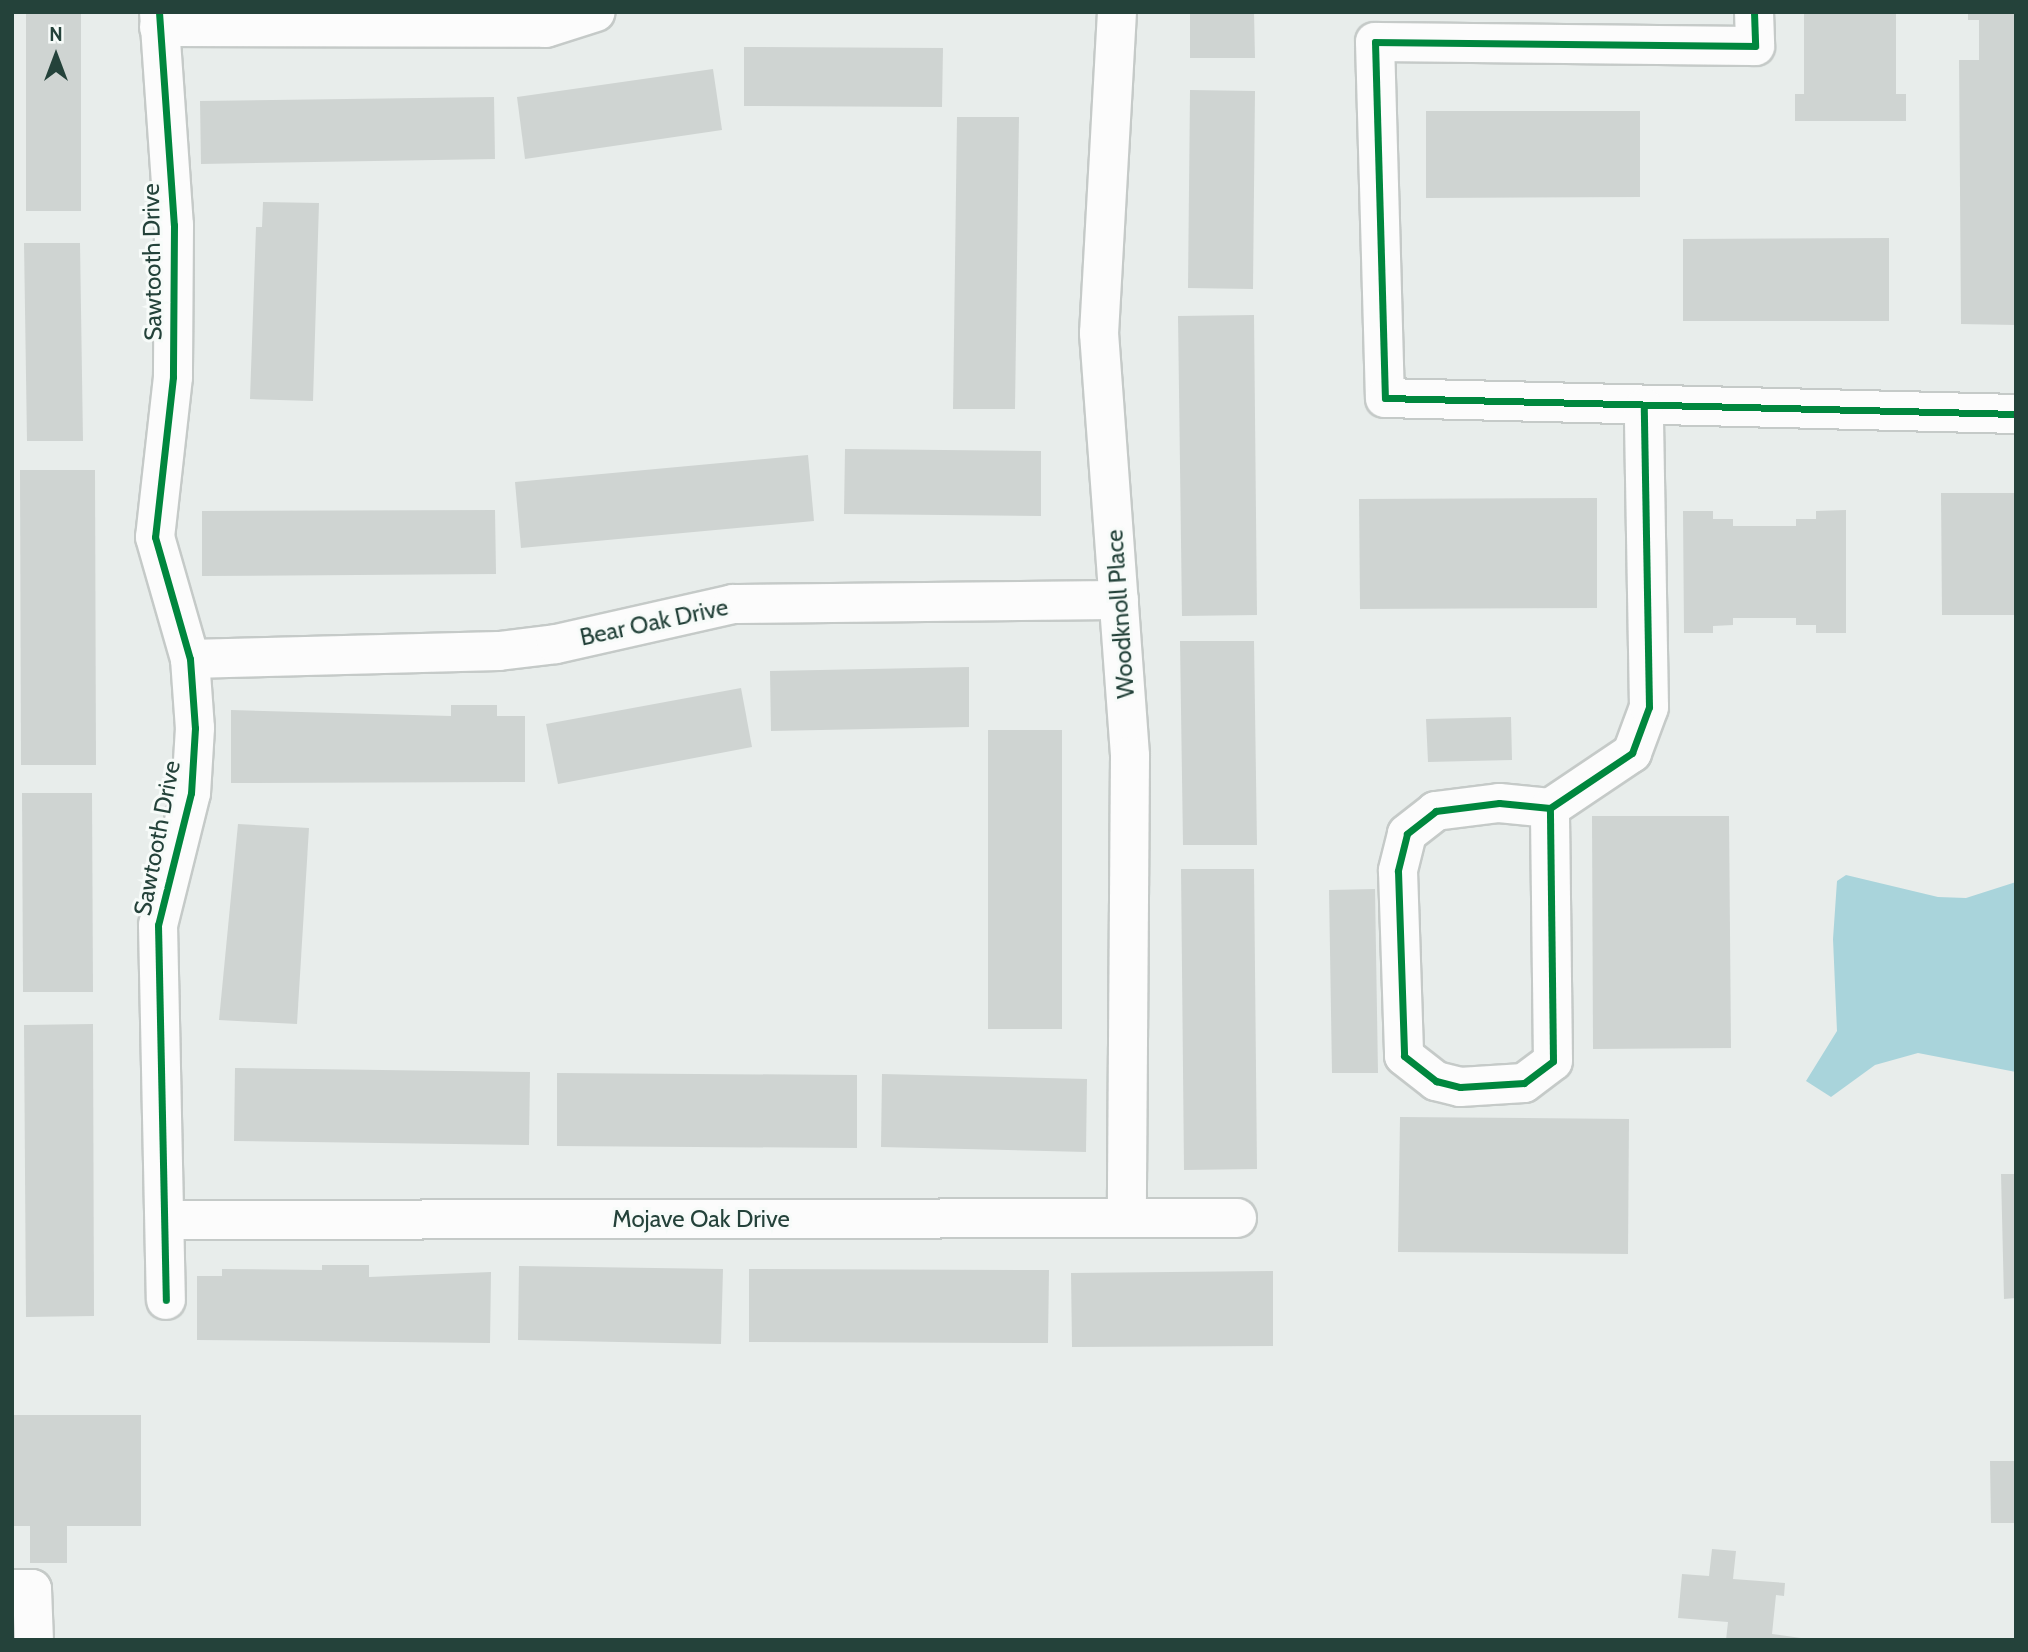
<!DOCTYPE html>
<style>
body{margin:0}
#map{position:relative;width:2028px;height:1652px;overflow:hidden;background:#e8edeb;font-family:Cabin,sans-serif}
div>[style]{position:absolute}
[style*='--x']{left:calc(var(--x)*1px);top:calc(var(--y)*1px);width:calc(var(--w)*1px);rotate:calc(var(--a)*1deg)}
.water>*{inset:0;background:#a9d4db}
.building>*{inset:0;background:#cfd4d2}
.roads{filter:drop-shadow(2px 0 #c5cac8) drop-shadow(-2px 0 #c5cac8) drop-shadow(0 2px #c5cac8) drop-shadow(0 -2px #c5cac8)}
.minor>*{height:38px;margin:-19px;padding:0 19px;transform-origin:19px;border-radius:19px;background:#fcfcfc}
.cycleway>*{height:7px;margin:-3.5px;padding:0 3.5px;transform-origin:3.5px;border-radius:3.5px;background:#00873e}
span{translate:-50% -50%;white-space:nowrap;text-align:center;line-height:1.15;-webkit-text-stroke:6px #f7fbf9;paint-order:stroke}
.street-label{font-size:24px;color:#24423a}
.frame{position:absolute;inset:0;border:14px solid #24423a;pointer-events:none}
.north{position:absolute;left:21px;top:21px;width:70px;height:70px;-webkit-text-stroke:5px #f7fbf9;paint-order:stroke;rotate:0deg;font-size:19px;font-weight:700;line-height:28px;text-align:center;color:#24423a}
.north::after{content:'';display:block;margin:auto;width:24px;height:32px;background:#24423a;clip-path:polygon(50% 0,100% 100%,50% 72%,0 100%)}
</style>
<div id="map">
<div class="water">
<div style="clip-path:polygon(1846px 875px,1938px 897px,1966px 898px,2016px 882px,2016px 1072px,1918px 1053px,1875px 1065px,1831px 1097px,1806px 1081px,1837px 1031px,1833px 939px,1837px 881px)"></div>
</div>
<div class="building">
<div style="clip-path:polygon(26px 12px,81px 12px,81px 211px,26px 211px)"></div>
<div style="clip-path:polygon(1190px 12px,1254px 12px,1255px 58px,1190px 58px)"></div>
<div style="clip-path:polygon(1804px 12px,1896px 12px,1896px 94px,1906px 94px,1906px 121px,1795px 121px,1795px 94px,1804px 94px)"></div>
<div style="clip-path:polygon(1968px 12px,2016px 12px,2016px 325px,1961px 324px,1959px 60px,1979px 60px,1979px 20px,1968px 20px)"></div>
<div style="clip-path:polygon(744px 47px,943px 48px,942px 107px,744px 106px)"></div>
<div style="clip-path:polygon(713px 69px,722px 130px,525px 159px,517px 97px)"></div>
<div style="clip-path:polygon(1190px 90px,1255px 91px,1253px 289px,1188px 288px)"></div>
<div style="clip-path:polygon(494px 97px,495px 159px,201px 164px,200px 101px)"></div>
<div style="clip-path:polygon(1426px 111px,1640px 111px,1640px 197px,1426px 198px)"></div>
<div style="clip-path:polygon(957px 117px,1019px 117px,1015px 409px,953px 409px)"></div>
<div style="clip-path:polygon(263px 202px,319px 203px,313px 401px,250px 399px,256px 227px,262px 227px)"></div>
<div style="clip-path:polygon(1889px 238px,1889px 321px,1683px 321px,1683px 239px)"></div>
<div style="clip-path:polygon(24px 243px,80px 243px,83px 441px,27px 441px)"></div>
<div style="clip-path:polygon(1254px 315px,1257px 615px,1182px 616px,1178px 316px)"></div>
<div style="clip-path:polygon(845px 449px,1041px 451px,1041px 516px,844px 514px)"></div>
<div style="clip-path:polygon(808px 455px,814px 521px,521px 548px,515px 482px)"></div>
<div style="clip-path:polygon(20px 470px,95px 470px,96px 765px,21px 765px)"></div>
<div style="clip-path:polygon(1941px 493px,2016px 493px,2016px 615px,1942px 615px)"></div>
<div style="clip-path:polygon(1597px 498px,1597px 608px,1360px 609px,1359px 499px)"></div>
<div style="clip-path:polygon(495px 510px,496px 574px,202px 576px,202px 511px)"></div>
<div style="clip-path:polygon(1846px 510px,1846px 633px,1816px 633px,1816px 625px,1796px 625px,1796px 618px,1733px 618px,1733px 625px,1713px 626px,1713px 633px,1684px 633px,1683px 511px,1713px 511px,1713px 519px,1733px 519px,1733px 526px,1796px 526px,1796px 519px,1816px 519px,1816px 511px)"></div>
<div style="clip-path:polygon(1180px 641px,1254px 641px,1257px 845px,1183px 845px)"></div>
<div style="clip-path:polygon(969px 667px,969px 727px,771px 731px,770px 671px)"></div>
<div style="clip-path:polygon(741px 688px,752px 747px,558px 784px,546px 724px)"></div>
<div style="clip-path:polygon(451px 705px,497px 705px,497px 716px,525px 716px,525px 782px,231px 783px,231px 710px,451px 716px)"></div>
<div style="clip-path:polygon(1511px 717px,1512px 760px,1428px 762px,1426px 719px)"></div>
<div style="clip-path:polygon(988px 730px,1062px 730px,1062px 1029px,988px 1029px)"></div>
<div style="clip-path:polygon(22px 793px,92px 793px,93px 992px,23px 992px)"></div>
<div style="clip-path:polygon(1592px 816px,1729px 816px,1731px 1048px,1593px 1049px)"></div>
<div style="clip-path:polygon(238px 824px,309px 828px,297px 1024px,219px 1020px)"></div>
<div style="clip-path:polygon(1181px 869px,1254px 869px,1257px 1169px,1184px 1170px)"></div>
<div style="clip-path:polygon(1375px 889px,1378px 1073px,1332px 1073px,1329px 890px)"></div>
<div style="clip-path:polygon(93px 1024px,94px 1316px,26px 1317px,24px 1025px)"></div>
<div style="clip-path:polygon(235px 1068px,530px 1072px,529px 1145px,234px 1141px)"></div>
<div style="clip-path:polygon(557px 1073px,857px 1075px,857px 1148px,557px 1146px)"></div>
<div style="clip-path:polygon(882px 1074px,1087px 1079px,1086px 1152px,881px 1147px)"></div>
<div style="clip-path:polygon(1400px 1117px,1629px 1119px,1628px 1254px,1398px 1252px)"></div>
<div style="clip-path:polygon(2001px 1174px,2016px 1174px,2016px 1298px,2004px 1299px)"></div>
<div style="clip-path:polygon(322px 1265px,369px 1265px,369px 1277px,491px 1272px,490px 1343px,197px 1340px,197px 1276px,222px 1276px,222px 1269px,322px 1270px)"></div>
<div style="clip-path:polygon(519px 1266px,723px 1269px,721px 1344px,518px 1340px)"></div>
<div style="clip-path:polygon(749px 1269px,1049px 1270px,1048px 1343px,749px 1342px)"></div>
<div style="clip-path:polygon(1273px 1271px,1273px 1346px,1072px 1347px,1071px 1273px)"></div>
<div style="clip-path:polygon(12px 1415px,141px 1415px,141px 1526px,67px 1526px,67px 1563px,30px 1563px,30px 1526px,12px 1526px)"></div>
<div style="clip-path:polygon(1990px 1461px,2016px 1461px,2016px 1523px,1991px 1523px)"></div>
<div style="clip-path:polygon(1712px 1549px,1736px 1551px,1733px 1579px,1785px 1583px,1784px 1596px,1776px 1595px,1772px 1634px,1815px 1640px,1726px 1640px,1728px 1622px,1678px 1618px,1682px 1574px,1709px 1576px)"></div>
</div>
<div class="roads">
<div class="minor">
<div style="--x:159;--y:12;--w:214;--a:86"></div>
<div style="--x:174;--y:225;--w:152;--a:90.4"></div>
<div style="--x:173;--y:377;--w:161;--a:96.4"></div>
<div style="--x:155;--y:537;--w:127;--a:74"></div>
<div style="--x:190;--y:659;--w:69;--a:85.9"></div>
<div style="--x:195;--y:728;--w:65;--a:93.5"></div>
<div style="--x:191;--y:793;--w:136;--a:104"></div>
<div style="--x:158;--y:925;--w:375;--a:88.8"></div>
<div style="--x:1117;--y:12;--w:322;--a:93.2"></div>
<div style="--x:1099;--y:333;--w:424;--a:85.8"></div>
<div style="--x:1130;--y:756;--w:462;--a:90.4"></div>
<div style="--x:1754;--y:12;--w:34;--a:88"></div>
<div style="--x:1755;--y:46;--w:380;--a:-179.4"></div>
<div style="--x:1375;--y:42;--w:356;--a:88.4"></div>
<div style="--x:1385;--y:398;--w:631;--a:1.45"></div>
<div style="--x:159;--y:27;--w:387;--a:0.1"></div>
<div style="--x:546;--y:28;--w:52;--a:-17.7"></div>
<div style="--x:190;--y:659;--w:309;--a:-1.5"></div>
<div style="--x:499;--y:651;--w:57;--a:-7"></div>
<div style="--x:556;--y:644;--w:181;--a:-12.7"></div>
<div style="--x:733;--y:604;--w:386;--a:-0.6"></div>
<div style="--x:1550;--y:808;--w:51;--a:-174.4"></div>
<div style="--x:1499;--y:803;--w:64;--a:172.8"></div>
<div style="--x:1436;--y:811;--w:37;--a:142"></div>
<div style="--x:1407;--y:834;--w:38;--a:104"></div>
<div style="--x:1398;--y:871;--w:185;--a:88.1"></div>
<div style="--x:1404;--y:1056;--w:41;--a:38"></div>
<div style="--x:1436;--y:1081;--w:25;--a:14"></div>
<div style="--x:1460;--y:1087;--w:64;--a:-3.6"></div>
<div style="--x:1524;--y:1083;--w:36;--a:-37"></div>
<div style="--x:1553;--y:1061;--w:253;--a:-90.7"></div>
<div style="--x:1550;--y:808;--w:99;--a:-33.9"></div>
<div style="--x:1632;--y:753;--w:49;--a:-69.7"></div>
<div style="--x:1649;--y:707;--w:299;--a:-91"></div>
<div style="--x:165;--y:1220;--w:1072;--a:-0.11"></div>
<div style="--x:12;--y:1589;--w:20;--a:0"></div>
<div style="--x:32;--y:1589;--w:51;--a:87.8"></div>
</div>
</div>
<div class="cycleway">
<div style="--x:159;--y:12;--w:214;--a:86"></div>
<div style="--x:174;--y:225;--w:152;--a:90.4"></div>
<div style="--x:173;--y:377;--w:161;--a:96.4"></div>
<div style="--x:155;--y:537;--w:127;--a:74"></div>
<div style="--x:190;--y:659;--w:69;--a:85.9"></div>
<div style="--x:195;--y:728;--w:65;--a:93.5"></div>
<div style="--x:191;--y:793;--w:136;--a:104"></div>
<div style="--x:158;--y:925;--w:375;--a:88.8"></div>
<div style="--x:1754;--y:12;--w:34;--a:88"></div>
<div style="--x:1755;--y:46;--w:380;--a:-179.4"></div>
<div style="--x:1375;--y:42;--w:356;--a:88.4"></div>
<div style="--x:1385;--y:398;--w:631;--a:1.45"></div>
<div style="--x:1550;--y:808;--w:51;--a:-174.4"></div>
<div style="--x:1499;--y:803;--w:64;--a:172.8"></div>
<div style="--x:1436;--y:811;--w:37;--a:142"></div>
<div style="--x:1407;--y:834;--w:38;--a:104"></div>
<div style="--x:1398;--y:871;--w:185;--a:88.1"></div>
<div style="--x:1404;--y:1056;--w:41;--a:38"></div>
<div style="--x:1436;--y:1081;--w:25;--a:14"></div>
<div style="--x:1460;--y:1087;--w:64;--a:-3.6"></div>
<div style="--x:1524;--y:1083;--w:36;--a:-37"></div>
<div style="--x:1553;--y:1061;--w:253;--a:-90.7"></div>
<div style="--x:1550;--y:808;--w:99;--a:-33.9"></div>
<div style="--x:1632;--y:753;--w:49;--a:-69.7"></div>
<div style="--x:1649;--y:707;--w:299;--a:-91"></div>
</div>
<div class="street-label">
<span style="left:152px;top:262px;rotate:-91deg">Sawtooth Drive</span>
<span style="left:1120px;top:614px;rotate:-94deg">Woodknoll Place</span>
<span style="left:654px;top:622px;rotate:-12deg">Bear Oak Drive</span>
<span style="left:157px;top:838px;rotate:-79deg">Sawtooth Drive</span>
<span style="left:701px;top:1219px">Mojave Oak Drive</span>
</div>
<div class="frame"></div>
<div class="north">N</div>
</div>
